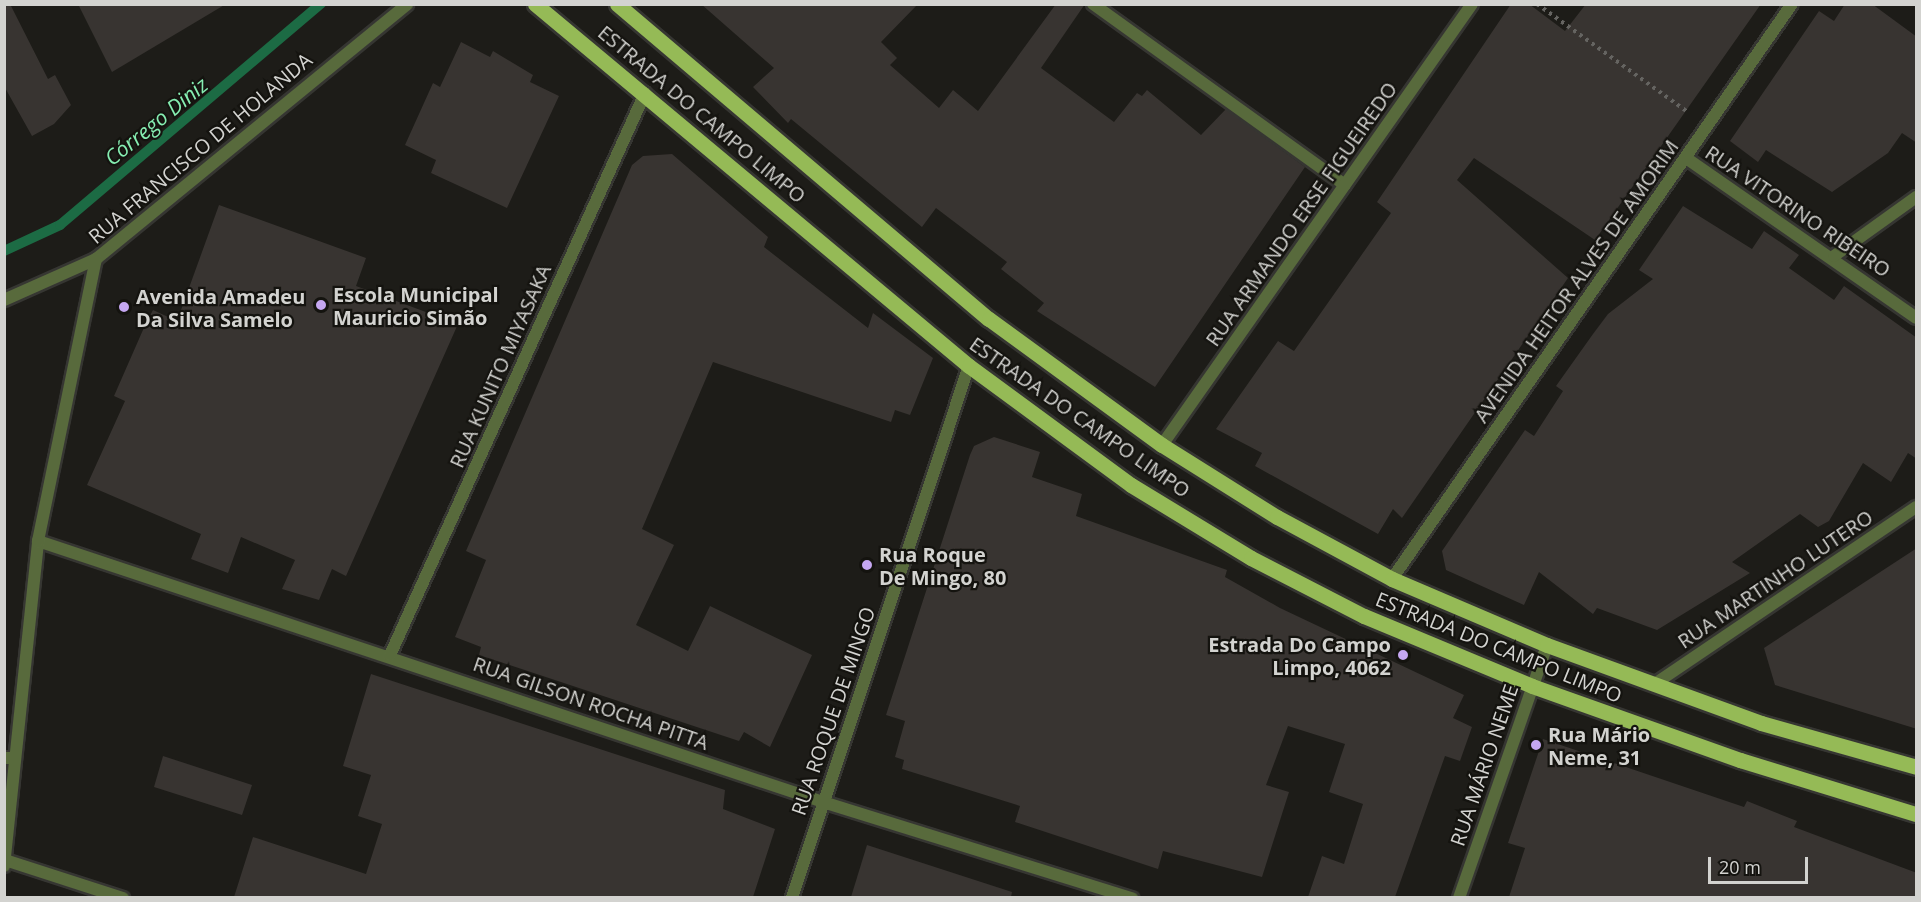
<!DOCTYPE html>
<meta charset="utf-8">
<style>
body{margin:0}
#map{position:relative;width:1921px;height:902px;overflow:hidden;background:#1d1c18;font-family:"Open Sans",sans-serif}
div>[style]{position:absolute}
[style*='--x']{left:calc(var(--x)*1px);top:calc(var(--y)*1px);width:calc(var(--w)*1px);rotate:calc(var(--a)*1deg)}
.stream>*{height:10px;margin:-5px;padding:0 5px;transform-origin:5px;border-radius:5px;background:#1c6b44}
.building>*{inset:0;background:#383431}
.path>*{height:4px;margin-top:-2px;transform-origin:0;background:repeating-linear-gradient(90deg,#656461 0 3px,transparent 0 7.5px)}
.roads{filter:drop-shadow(2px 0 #363632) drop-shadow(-2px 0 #363632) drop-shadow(0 2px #363632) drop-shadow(0 -2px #363632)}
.service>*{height:12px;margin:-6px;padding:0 6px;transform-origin:6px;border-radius:6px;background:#586a3c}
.minor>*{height:12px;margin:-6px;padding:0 6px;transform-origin:6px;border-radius:6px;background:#586a3c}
.tertiary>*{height:12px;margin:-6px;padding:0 6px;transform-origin:6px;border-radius:6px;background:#586a3c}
.primary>*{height:15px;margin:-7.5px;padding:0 7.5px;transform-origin:7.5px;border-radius:7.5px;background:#95ba56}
.dots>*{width:16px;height:16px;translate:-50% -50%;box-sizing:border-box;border:3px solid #14130f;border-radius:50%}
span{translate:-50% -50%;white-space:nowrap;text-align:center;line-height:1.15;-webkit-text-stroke:4.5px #14130f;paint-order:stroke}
.street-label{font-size:20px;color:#d3d3d0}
.poi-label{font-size:20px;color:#d3d3d0;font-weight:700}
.left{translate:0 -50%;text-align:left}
.right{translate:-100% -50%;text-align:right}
.water-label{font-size:21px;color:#86eeb2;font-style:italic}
.frame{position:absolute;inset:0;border:6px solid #d3d3d0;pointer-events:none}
.scale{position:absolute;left:1708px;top:857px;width:100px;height:27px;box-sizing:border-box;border:3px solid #d3d3d0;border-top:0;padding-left:8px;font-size:18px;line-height:21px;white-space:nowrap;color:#d3d3d0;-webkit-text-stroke:4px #14130f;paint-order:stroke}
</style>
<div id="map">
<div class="stream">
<div style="--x:4;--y:251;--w:62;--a:-24.9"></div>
<div style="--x:60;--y:225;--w:342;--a:-40.3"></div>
</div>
<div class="building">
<div style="clip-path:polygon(4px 4px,10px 4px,48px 79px,55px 75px,71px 105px,54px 124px,32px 136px,4px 86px)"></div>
<div style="clip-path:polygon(78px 4px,226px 4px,112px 72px)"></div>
<div style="clip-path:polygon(701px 4px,918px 4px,881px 42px,897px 58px,890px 65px,939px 108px,953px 90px,978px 111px,1056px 4px,1085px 4px,1041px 68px,1114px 122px,1137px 93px,1142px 96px,1147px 90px,1201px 135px,1226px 109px,1305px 167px,1155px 387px,1037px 311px,1044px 303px,1001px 269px,1007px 262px,936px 208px,922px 227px,791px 119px,788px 123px,753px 87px,774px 68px)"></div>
<div style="clip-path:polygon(1511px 4px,1529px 4px,1565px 31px,1586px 4px,1761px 4px,1595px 240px,1474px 158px,1457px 180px,1568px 278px,1402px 518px,1393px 509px,1378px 534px,1255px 466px,1262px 453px,1216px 429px,1278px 341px,1294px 351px,1351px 270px,1391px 213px,1377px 202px)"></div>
<div style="clip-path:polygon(1845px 4px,1872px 4px,1917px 37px,1917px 143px,1902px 133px,1888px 153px,1832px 192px,1766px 150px,1758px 162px,1730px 141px,1819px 11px,1834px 21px)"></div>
<div style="clip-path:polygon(461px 42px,490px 57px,493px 51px,533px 75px,530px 82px,559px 96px,507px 208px,431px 173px,436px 160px,405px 145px,433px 83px,440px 87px)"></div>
<div style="clip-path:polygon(672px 154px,768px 237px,764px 247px,868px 328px,873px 313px,933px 358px,910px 415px,895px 410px,891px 422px,713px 362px,642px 529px,674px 545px,636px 625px,688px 651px,710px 606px,812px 655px,770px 747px,744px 732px,739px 741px,479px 655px,481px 647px,455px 637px,486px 560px,466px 551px,632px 165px,643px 156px)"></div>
<div style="clip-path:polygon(219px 205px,366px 258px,356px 286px,458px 324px,346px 576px,332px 569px,319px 600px,282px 589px,295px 560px,241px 537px,228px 573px,191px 559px,201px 534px,87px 485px,125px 401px,114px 396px,146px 323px,153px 310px,177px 321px)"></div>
<div style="clip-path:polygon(1683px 206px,1752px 249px,1764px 231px,1799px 255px,1789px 268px,1834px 300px,1844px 286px,1917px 338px,1917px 459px,1908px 453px,1891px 482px,1863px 463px,1829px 521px,1818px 527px,1800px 514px,1732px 562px,1750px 573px,1657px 630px,1597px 608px,1593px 614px,1539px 572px,1524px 605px,1446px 570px,1442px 551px,1525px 430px,1534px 436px,1563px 391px,1556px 386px,1593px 334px,1608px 314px,1653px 279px,1639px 270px)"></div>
<div style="clip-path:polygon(994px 437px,1040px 452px,1032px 477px,1082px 494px,1076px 516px,1227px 570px,1225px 577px,1280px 608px,1464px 695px,1453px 718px,1472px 727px,1460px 761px,1445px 756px,1395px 897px,1308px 897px,1322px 856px,1344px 864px,1363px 804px,1329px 792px,1345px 744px,1288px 726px,1266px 785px,1289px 792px,1262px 877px,1163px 851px,1158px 869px,1015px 822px,1020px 806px,902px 769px,904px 760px,895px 757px,905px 721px,886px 715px,970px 455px,974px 446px)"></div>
<div style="clip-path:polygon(1917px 548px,1917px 729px,1775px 685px,1764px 648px)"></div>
<div style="clip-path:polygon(371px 674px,725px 790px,723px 809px,775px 829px,753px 897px,234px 897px,253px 837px,366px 874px,382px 824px,358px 816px,371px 775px,343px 766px)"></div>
<div style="clip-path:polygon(1543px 739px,1744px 807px,1747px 801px,1797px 821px,1794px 827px,1917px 873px,1917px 897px,1509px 897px,1525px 848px,1508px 843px)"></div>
<div style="clip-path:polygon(163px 756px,252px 785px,242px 815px,154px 787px)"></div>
<div style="clip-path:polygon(867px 845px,1012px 892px,1011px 897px,851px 897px)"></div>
</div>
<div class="path">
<div style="--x:1537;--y:4;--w:186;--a:35.6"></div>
</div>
<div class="roads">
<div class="service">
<div style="--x:1093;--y:4;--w:310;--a:35.7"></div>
</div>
<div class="minor">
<div style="--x:1686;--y:158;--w:280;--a:34.8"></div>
<div style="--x:1834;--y:256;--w:101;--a:-35.7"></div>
<div style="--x:1162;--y:445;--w:539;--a:-54.89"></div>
<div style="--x:38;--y:541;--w:827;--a:18.39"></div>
<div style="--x:823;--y:802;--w:324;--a:17.3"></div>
<div style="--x:1392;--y:579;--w:700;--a:-55.18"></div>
<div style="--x:390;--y:655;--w:617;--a:-65.59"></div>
<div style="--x:1656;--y:683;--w:314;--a:-34.1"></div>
<div style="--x:4;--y:758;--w:11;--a:0"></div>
<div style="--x:5;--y:860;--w:124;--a:17.9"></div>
<div style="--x:792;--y:898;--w:561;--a:-71.6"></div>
<div style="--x:1459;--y:898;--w:268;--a:-70.8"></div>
</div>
<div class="tertiary">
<div style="--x:4;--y:300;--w:101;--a:-24"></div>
<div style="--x:96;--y:259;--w:402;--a:-39.3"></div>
<div style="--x:4;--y:866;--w:327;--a:-84"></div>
<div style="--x:38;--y:541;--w:288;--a:-78.4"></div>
</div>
<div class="primary">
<div style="--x:535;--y:4;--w:565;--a:39.83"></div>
<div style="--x:969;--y:366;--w:201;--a:36.3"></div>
<div style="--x:1131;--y:485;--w:140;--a:31.3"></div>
<div style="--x:1251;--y:558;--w:127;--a:27.2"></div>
<div style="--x:1364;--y:616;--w:182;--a:22.6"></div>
<div style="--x:1532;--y:686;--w:221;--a:19.6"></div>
<div style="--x:1740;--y:760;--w:184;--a:17.1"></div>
<div style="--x:617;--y:4;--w:487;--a:40.3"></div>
<div style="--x:989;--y:319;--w:214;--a:36.1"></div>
<div style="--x:1162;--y:445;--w:136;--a:32.1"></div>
<div style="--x:1277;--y:517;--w:131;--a:28.3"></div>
<div style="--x:1392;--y:579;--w:168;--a:23.1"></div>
<div style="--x:1547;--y:645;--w:228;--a:20"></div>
<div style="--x:1761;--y:723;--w:161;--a:15.8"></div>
</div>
</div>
<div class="dots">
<div style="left:321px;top:305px;background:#c5a7f1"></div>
<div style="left:124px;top:307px;background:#c5a7f1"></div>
<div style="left:867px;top:565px;background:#c5a7f1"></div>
<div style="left:1403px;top:655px;background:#c5a7f1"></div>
<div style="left:1536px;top:745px;background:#c5a7f1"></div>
</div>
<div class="street-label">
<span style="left:702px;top:114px;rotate:40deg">ESTRADA DO CAMPO LIMPO</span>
<span style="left:200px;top:148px;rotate:-40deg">RUA FRANCISCO DE HOLANDA</span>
<span style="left:1798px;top:211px;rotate:34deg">RUA VITORINO RIBEIRO</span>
<span style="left:1301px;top:214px;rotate:-55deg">RUA ARMANDO ERSE FIGUEIREDO</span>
<span style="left:1576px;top:281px;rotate:-55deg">AVENIDA HEITOR ALVES DE AMORIM</span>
<span style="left:500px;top:366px;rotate:-66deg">RUA KUNITO MIYASAKA</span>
<span style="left:1080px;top:417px;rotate:35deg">ESTRADA DO CAMPO LIMPO</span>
<span style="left:1775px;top:579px;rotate:-34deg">RUA MARTINHO LUTERO</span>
<span style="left:1499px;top:647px;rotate:22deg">ESTRADA DO CAMPO LIMPO</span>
<span style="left:591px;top:703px;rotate:19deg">RUA GILSON ROCHA PITTA</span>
<span style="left:833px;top:711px;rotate:-71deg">RUA ROQUE DE MINGO</span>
<span style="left:1484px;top:765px;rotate:-71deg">RUA MÁRIO NEME</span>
</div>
<div class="poi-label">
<span class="left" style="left:333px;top:306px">Escola Municipal<br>Mauricio Simão</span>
<span class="left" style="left:136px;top:308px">Avenida Amadeu<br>Da Silva Samelo</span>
<span class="left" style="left:879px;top:566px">Rua Roque<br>De Mingo, 80</span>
<span class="right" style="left:1391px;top:656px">Estrada Do Campo<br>Limpo, 4062</span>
<span class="left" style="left:1548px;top:746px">Rua Mário<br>Neme, 31</span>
</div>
<div class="water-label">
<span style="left:156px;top:121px;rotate:-39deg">Córrego Diniz</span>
</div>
<div class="frame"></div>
<div class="scale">20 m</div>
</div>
